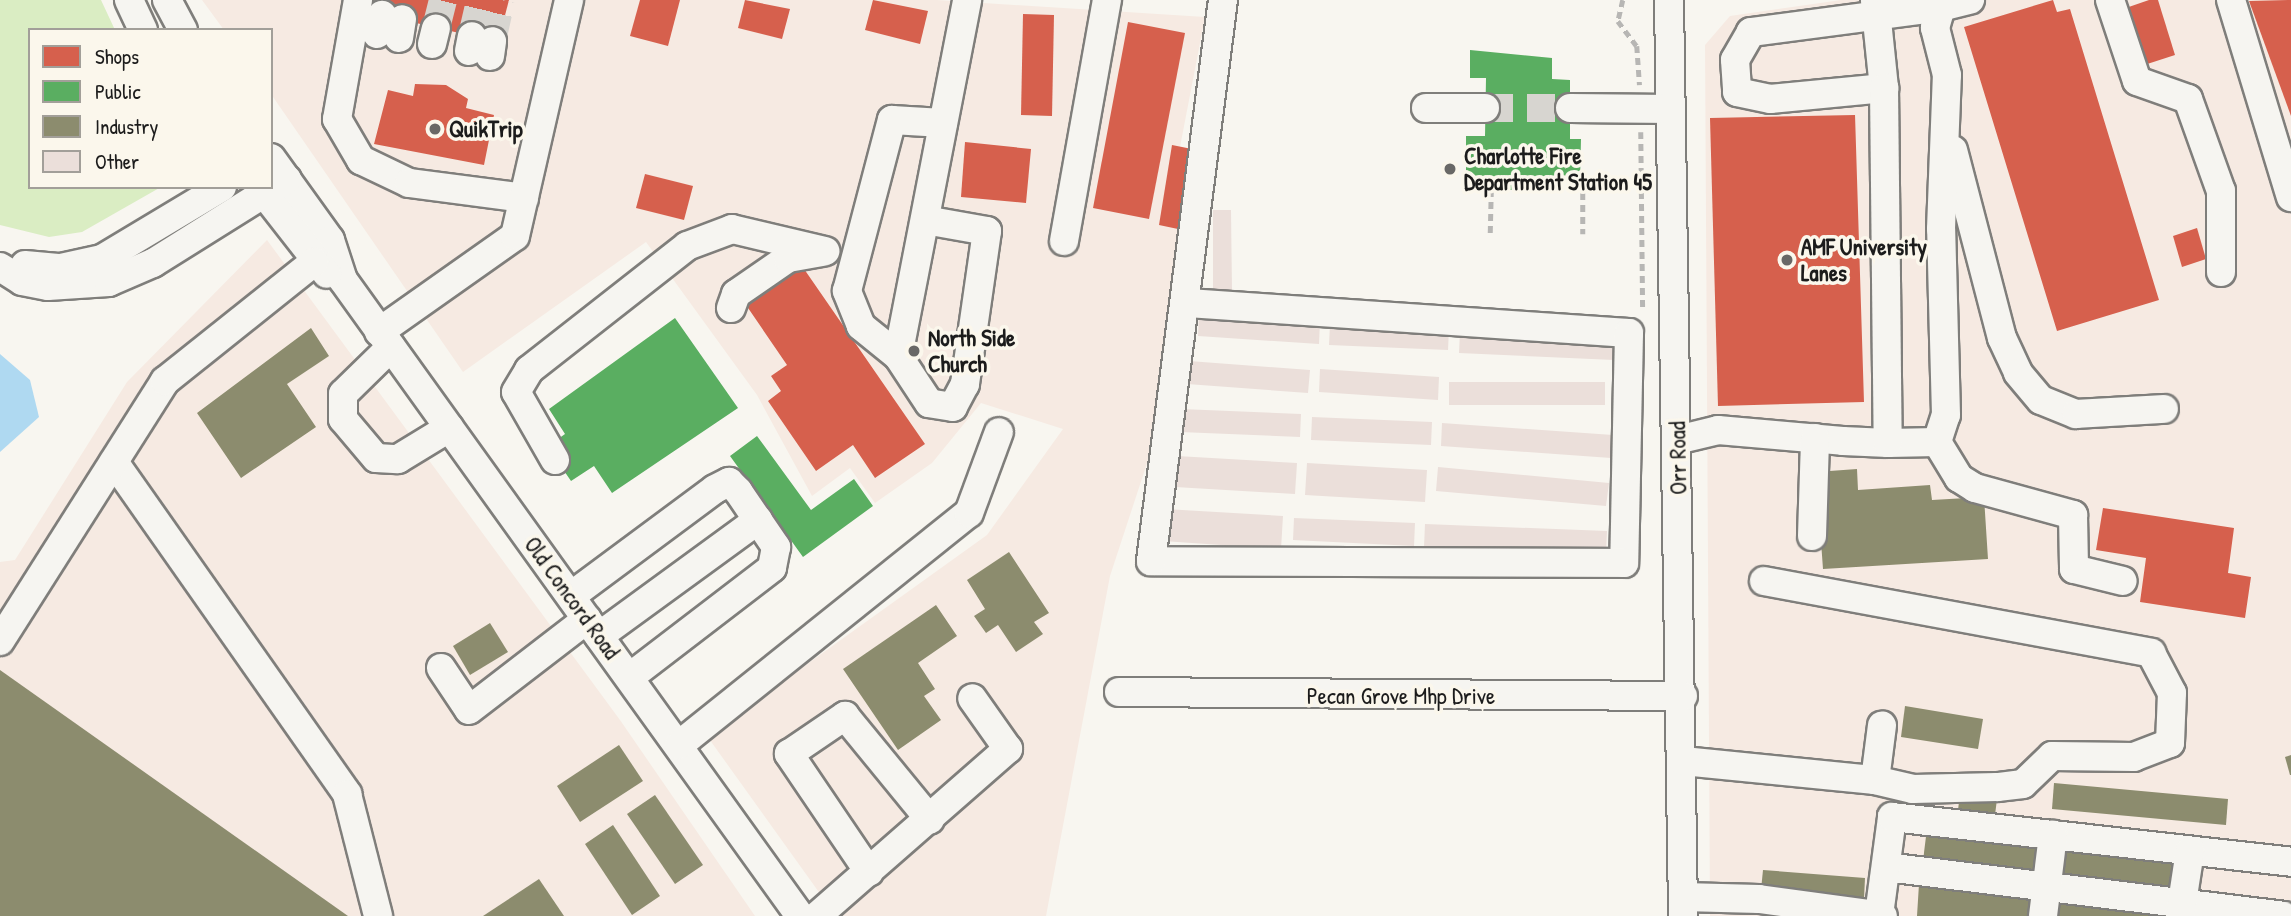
<!DOCTYPE html>
<style>
body{margin:0}
#map{position:relative;width:2291px;height:916px;overflow:hidden;background:#f8f6f0;font-family:"Patrick Hand",sans-serif}
div>[style]{position:absolute}
[style*='--x']{left:calc(var(--x)*1px);top:calc(var(--y)*1px);width:calc(var(--w)*1px);rotate:calc(var(--a)*1deg)}
.built>*{inset:0;background:#f6eae2}
.green>*{inset:0;background:#daedc3}
.water>*{inset:0;background:#afd9f1}
.shops>*{inset:0;background:#d6604d}
.public>*{inset:0;background:#5aae61}
.industry>*{inset:0;background:#8c8c6e}
.building>*{inset:0;background:#ebdfda}
.minor-tunnel>*{height:28px;margin-top:-14px;transform-origin:0;background:repeating-linear-gradient(90deg,#d7d5d0 0 28px,transparent 0 42px)}
.path>*{height:4.5px;margin-top:-2.25px;transform-origin:0;background:repeating-linear-gradient(90deg,#b7b6b4 0 7px,transparent 0 12px)}
.roads{filter:drop-shadow(2px 0 #7f7e7b) drop-shadow(-2px 0 #7f7e7b) drop-shadow(0 2px #7f7e7b) drop-shadow(0 -2px #7f7e7b)}
.minor>*{height:28px;margin:-14px;padding:0 14px;transform-origin:14px;border-radius:14px;background:#f6f5f1}
.dots>*{width:19px;height:19px;translate:-50% -50%;box-sizing:border-box;border:4px solid #fbf7ec;border-radius:50%}
span{translate:-50% -50%;white-space:nowrap;text-align:center;line-height:1.15;-webkit-text-stroke:7px #fbf7ec;paint-order:stroke}
.poi-label{font-size:23px;color:#1c1c1c;font-weight:700}
.left{translate:0 -50%;text-align:left}
.street-label{font-size:23px;color:#1c1c1c}
.legend{position:absolute;left:28px;top:28px;width:245px;height:161px;box-sizing:border-box;background:#fbf7ec;border:2px solid #a29f99;margin:0;padding:9px 12px;list-style:none;font-size:21px;color:#1c1c1c}
.legend li{display:flex;align-items:center;gap:14px;height:35px}
.legend b{width:35px;border:2px solid #a29f99}
</style>
<div id="map">
<div class="built">
<div style="clip-path:polygon(202px 0,937px 0,1205px 17px,1165px 225px,1194px 227px,1152px 448px,1110px 576px,1046px 916px,836px 916px,707px 736px,987px 535px,1063px 429px,981px 403px,932px 463px,875px 503px,850px 468px,812px 496px,757px 395px,646px 242px,463px 372px,271px 94px,271px 30px,224px 30px)"></div>
<div style="clip-path:polygon(1841px 0,2291px 0,2291px 916px,1710px 916px,1705px 45px,1730px 16px)"></div>
<div style="clip-path:polygon(267px 240px,620px 720px,755px 916px,0 916px,0 562px,15px 560px,127px 382px)"></div>
</div>
<div class="green">
<div style="clip-path:polygon(0 0,101px 0,115px 30px,30px 30px,30px 187px,161px 187px,82px 232px,49px 237px,0 225px)"></div>
</div>
<div class="water">
<div style="clip-path:polygon(0 354px,30px 380px,39px 417px,0 452px)"></div>
</div>
<div class="shops">
<div style="clip-path:polygon(376px 0,509px 0,498px 42px,373px 13px)"></div>
<div style="clip-path:polygon(640px 0,680px 0,668px 46px,630px 36px)"></div>
<div style="clip-path:polygon(745px 0,790px 9px,782px 39px,738px 28px)"></div>
<div style="clip-path:polygon(873px 0,928px 11px,920px 44px,865px 30px)"></div>
<div style="clip-path:polygon(2053px 0,2057px 12px,2070px 9px,2159px 300px,2057px 331px,1964px 27px)"></div>
<div style="clip-path:polygon(2149px 0,2158px 0,2175px 55px,2138px 67px,2120px 10px)"></div>
<div style="clip-path:polygon(2291px 0,2291px 116px,2249px 1px)"></div>
<div style="clip-path:polygon(1023px 14px,1054px 15px,1052px 116px,1021px 115px)"></div>
<div style="clip-path:polygon(1128px 22px,1185px 33px,1149px 219px,1093px 208px)"></div>
<div style="clip-path:polygon(415px 84px,446px 85px,468px 99px,466px 108px,494px 115px,484px 165px,374px 144px,388px 90px,413px 96px)"></div>
<div style="clip-path:polygon(1855px 115px,1864px 402px,1718px 406px,1710px 118px)"></div>
<div style="clip-path:polygon(965px 142px,1031px 149px,1026px 203px,961px 197px)"></div>
<div style="clip-path:polygon(1172px 145px,1192px 149px,1178px 229px,1159px 225px)"></div>
<div style="clip-path:polygon(645px 174px,693px 186px,684px 220px,636px 208px)"></div>
<div style="clip-path:polygon(2197px 228px,2206px 259px,2182px 267px,2173px 236px)"></div>
<div style="clip-path:polygon(802px 266px,925px 444px,875px 478px,853px 445px,816px 471px,768px 401px,781px 391px,771px 376px,787px 365px,746px 305px)"></div>
<div style="clip-path:polygon(2103px 508px,2234px 528px,2228px 573px,2251px 577px,2245px 618px,2140px 602px,2146px 558px,2096px 550px)"></div>
</div>
<div class="public">
<div style="clip-path:polygon(1470px 50px,1552px 58px,1552px 79px,1570px 80px,1570px 139px,1581px 139px,1580px 181px,1537px 180px,1537px 190px,1506px 190px,1505px 178px,1466px 177px,1466px 136px,1485px 136px,1486px 78px,1470px 78px)"></div>
<div style="clip-path:polygon(675px 318px,738px 408px,612px 493px,594px 466px,571px 481px,558px 462px,569px 455px,558px 439px,565px 434px,549px 409px)"></div>
<div style="clip-path:polygon(757px 436px,811px 510px,854px 479px,873px 506px,803px 557px,730px 456px)"></div>
</div>
<div class="industry">
<div style="clip-path:polygon(311px 328px,329px 356px,287px 384px,316px 427px,241px 478px,197px 413px)"></div>
<div style="clip-path:polygon(1857px 469px,1858px 490px,1930px 485px,1932px 500px,1984px 497px,1988px 559px,1823px 569px,1816px 472px)"></div>
<div style="clip-path:polygon(1009px 552px,1049px 613px,1034px 622px,1043px 634px,1016px 652px,998px 625px,986px 633px,974px 616px,985px 609px,967px 580px)"></div>
<div style="clip-path:polygon(936px 605px,957px 636px,918px 663px,935px 689px,924px 696px,941px 720px,898px 750px,843px 669px)"></div>
<div style="clip-path:polygon(490px 623px,508px 652px,470px 675px,453px 646px)"></div>
<div style="clip-path:polygon(0 670px,348px 916px,0 916px)"></div>
<div style="clip-path:polygon(1905px 706px,1983px 719px,1978px 749px,1901px 737px)"></div>
<div style="clip-path:polygon(619px 745px,643px 781px,580px 822px,557px 786px)"></div>
<div style="clip-path:polygon(2291px 755px,2291px 775px,2290px 775px,2285px 757px)"></div>
<div style="clip-path:polygon(2054px 783px,2228px 799px,2226px 825px,2052px 809px)"></div>
<div style="clip-path:polygon(1960px 794px,1997px 799px,1995px 815px,1958px 810px)"></div>
<div style="clip-path:polygon(655px 795px,703px 865px,675px 884px,627px 814px)"></div>
<div style="clip-path:polygon(613px 825px,660px 896px,632px 915px,585px 844px)"></div>
<div style="clip-path:polygon(1927px 828px,2041px 841px,2038px 874px,1923px 861px)"></div>
<div style="clip-path:polygon(2062px 847px,2176px 857px,2173px 890px,2059px 880px)"></div>
<div style="clip-path:polygon(1763px 870px,1865px 878px,1864px 899px,1761px 890px)"></div>
<div style="clip-path:polygon(539px 879px,564px 916px,483px 916px)"></div>
<div style="clip-path:polygon(1919px 884px,2034px 892px,2032px 916px,1917px 916px)"></div>
<div style="clip-path:polygon(2055px 900px,2168px 911px,2168px 916px,2053px 916px)"></div>
</div>
<div class="building">
<div style="clip-path:polygon(1213px 210px,1231px 210px,1232px 290px,1213px 290px)"></div>
<div style="clip-path:polygon(1199px 313px,1320px 321px,1319px 344px,1198px 336px)"></div>
<div style="clip-path:polygon(1330px 324px,1449px 329px,1448px 350px,1329px 345px)"></div>
<div style="clip-path:polygon(1460px 331px,1615px 337px,1614px 360px,1459px 353px)"></div>
<div style="clip-path:polygon(1189px 361px,1310px 370px,1308px 393px,1187px 384px)"></div>
<div style="clip-path:polygon(1320px 369px,1439px 377px,1438px 400px,1319px 392px)"></div>
<div style="clip-path:polygon(1449px 382px,1605px 382px,1605px 405px,1449px 405px)"></div>
<div style="clip-path:polygon(1181px 409px,1301px 414px,1300px 437px,1180px 432px)"></div>
<div style="clip-path:polygon(1312px 417px,1432px 422px,1431px 445px,1311px 440px)"></div>
<div style="clip-path:polygon(1442px 423px,1613px 435px,1611px 458px,1441px 446px)"></div>
<div style="clip-path:polygon(1177px 456px,1297px 463px,1295px 494px,1175px 487px)"></div>
<div style="clip-path:polygon(1307px 463px,1427px 470px,1425px 502px,1305px 495px)"></div>
<div style="clip-path:polygon(1438px 467px,1609px 483px,1606px 506px,1436px 491px)"></div>
<div style="clip-path:polygon(1165px 509px,1283px 516px,1281px 549px,1163px 541px)"></div>
<div style="clip-path:polygon(1294px 518px,1415px 523px,1414px 546px,1293px 540px)"></div>
<div style="clip-path:polygon(1425px 524px,1607px 531px,1606px 554px,1424px 547px)"></div>
</div>
<div class="minor-tunnel">
<div style="--x:436;--y:28;--w:29;--a:-76"></div>
<div style="--x:472;--y:36;--w:37;--a:-77"></div>
<div style="--x:492;--y:41;--w:42;--a:-77.6"></div>
<div style="--x:1485;--y:108;--w:85;--a:0"></div>
</div>
<div class="path">
<div style="--x:1623;--y:0;--w:22;--a:103"></div>
<div style="--x:1618;--y:21;--w:31;--a:53"></div>
<div style="--x:1637;--y:46;--w:39;--a:86"></div>
<div style="--x:1641;--y:132;--w:179;--a:89.4"></div>
<div style="--x:1583;--y:193;--w:41;--a:90"></div>
<div style="--x:1490;--y:233;--w:41;--a:-88.6"></div>
</div>
<div class="roads">
<div class="minor">
<div style="--x:129;--y:0;--w:33;--a:65"></div>
<div style="--x:167;--y:0;--w:34;--a:62"></div>
<div style="--x:358;--y:0;--w:121;--a:100"></div>
<div style="--x:337;--y:119;--w:48;--a:59.7"></div>
<div style="--x:361;--y:160;--w:53;--a:25.6"></div>
<div style="--x:409;--y:183;--w:116;--a:7.4"></div>
<div style="--x:1669;--y:0;--w:916;--a:89.12"></div>
<div style="--x:1940;--y:0;--w:7;--a:82"></div>
<div style="--x:1941;--y:7;--w:30;--a:-14"></div>
<div style="--x:2110;--y:0;--w:85;--a:71.6"></div>
<div style="--x:2137;--y:81;--w:54;--a:19.4"></div>
<div style="--x:2188;--y:99;--w:98;--a:70.3"></div>
<div style="--x:2221;--y:191;--w:81;--a:90"></div>
<div style="--x:2231;--y:0;--w:206;--a:73.1"></div>
<div style="--x:1875;--y:1;--w:87;--a:84.1"></div>
<div style="--x:377;--y:34;--w:20;--a:-75"></div>
<div style="--x:399;--y:38;--w:19;--a:-81"></div>
<div style="--x:432;--y:44;--w:16;--a:-76"></div>
<div style="--x:469;--y:51;--w:15;--a:-79"></div>
<div style="--x:490;--y:56;--w:15;--a:-82"></div>
<div style="--x:1426;--y:108;--w:59;--a:0"></div>
<div style="--x:1570;--y:108;--w:101;--a:0.6"></div>
<div style="--x:1953;--y:150;--w:194;--a:75.4"></div>
<div style="--x:2002;--y:338;--w:38;--a:65"></div>
<div style="--x:2018;--y:373;--w:35;--a:50"></div>
<div style="--x:2041;--y:400;--w:38;--a:22"></div>
<div style="--x:2076;--y:414;--w:88;--a:-3.3"></div>
<div style="--x:271;--y:158;--w:101;--a:54.3"></div>
<div style="--x:330;--y:240;--w:42;--a:72"></div>
<div style="--x:343;--y:280;--w:783;--a:54.3"></div>
<div style="--x:259;--y:187;--w:110;--a:52"></div>
<div style="--x:925;--y:220;--w:63;--a:10.1"></div>
<div style="--x:987;--y:231;--w:155;--a:98.2"></div>
<div style="--x:965;--y:384;--w:26;--a:118"></div>
<div style="--x:953;--y:407;--w:24;--a:-171"></div>
<div style="--x:929;--y:403;--w:56;--a:-123.4"></div>
<div style="--x:898;--y:356;--w:48;--a:-141"></div>
<div style="--x:861;--y:326;--w:38;--a:-112"></div>
<div style="--x:847;--y:291;--w:177;--a:-75.3"></div>
<div style="--x:892;--y:120;--w:51;--a:3.4"></div>
<div style="--x:1064;--y:241;--w:245;--a:-79.9"></div>
<div style="--x:25;--y:265;--w:36;--a:5"></div>
<div style="--x:61;--y:268;--w:42;--a:-12.4"></div>
<div style="--x:102;--y:259;--w:140;--a:-31"></div>
<div style="--x:0;--y:267;--w:26;--a:32"></div>
<div style="--x:22;--y:281;--w:26;--a:11"></div>
<div style="--x:48;--y:286;--w:61;--a:-3.8"></div>
<div style="--x:109;--y:282;--w:48;--a:-23.4"></div>
<div style="--x:153;--y:263;--w:158;--a:-32.1"></div>
<div style="--x:1187;--y:303;--w:443;--a:3.9"></div>
<div style="--x:1629;--y:333;--w:230;--a:91.2"></div>
<div style="--x:1624;--y:563;--w:473;--a:-179.8"></div>
<div style="--x:1151;--y:561;--w:566;--a:-82.69"></div>
<div style="--x:731;--y:308;--w:15;--a:-70"></div>
<div style="--x:736;--y:294;--w:63;--a:-34.7"></div>
<div style="--x:788;--y:258;--w:35;--a:-10"></div>
<div style="--x:379;--y:332;--w:166;--a:-35.2"></div>
<div style="--x:515;--y:236;--w:242;--a:-77.1"></div>
<div style="--x:391;--y:347;--w:67;--a:135.6"></div>
<div style="--x:343;--y:394;--w:25;--a:90"></div>
<div style="--x:343;--y:419;--w:51;--a:49.8"></div>
<div style="--x:376;--y:458;--w:22;--a:3"></div>
<div style="--x:398;--y:459;--w:60;--a:-31.3"></div>
<div style="--x:898;--y:356;--w:363;--a:-79"></div>
<div style="--x:1677;--y:440;--w:42;--a:-13.7"></div>
<div style="--x:1718;--y:430;--w:125;--a:5"></div>
<div style="--x:1843;--y:441;--w:45;--a:2.5"></div>
<div style="--x:1888;--y:443;--w:49;--a:-1.2"></div>
<div style="--x:1937;--y:442;--w:28;--a:-72"></div>
<div style="--x:1946;--y:415;--w:186;--a:-91.5"></div>
<div style="--x:1941;--y:229;--w:154;--a:-87.8"></div>
<div style="--x:1947;--y:75;--w:49;--a:-104.3"></div>
<div style="--x:1935;--y:28;--w:22;--a:-74"></div>
<div style="--x:1941;--y:7;--w:192;--a:172.5"></div>
<div style="--x:1751;--y:32;--w:32;--a:120"></div>
<div style="--x:1735;--y:60;--w:32;--a:86"></div>
<div style="--x:1737;--y:92;--w:34;--a:12"></div>
<div style="--x:1770;--y:99;--w:115;--a:-5.5"></div>
<div style="--x:1884;--y:88;--w:355;--a:89.4"></div>
<div style="--x:1937;--y:442;--w:42;--a:58.6"></div>
<div style="--x:1959;--y:478;--w:19;--a:32"></div>
<div style="--x:1975;--y:488;--w:102;--a:15.4"></div>
<div style="--x:2073;--y:515;--w:54;--a:88.9"></div>
<div style="--x:2074;--y:569;--w:50;--a:13.8"></div>
<div style="--x:555;--y:460;--w:78;--a:-119.8"></div>
<div style="--x:516;--y:392;--w:26;--a:-59"></div>
<div style="--x:529;--y:370;--w:201;--a:-38.1"></div>
<div style="--x:687;--y:246;--w:48;--a:-20.7"></div>
<div style="--x:732;--y:229;--w:96;--a:13.3"></div>
<div style="--x:114;--y:462;--w:406;--a:54.9"></div>
<div style="--x:347;--y:794;--w:126;--a:75.7"></div>
<div style="--x:1812;--y:536;--w:98;--a:-88.2"></div>
<div style="--x:1764;--y:581;--w:394;--a:10.5"></div>
<div style="--x:2151;--y:653;--w:45;--a:62.3"></div>
<div style="--x:2172;--y:693;--w:50;--a:92.3"></div>
<div style="--x:2170;--y:743;--w:39;--a:159"></div>
<div style="--x:2134;--y:757;--w:82;--a:-179.3"></div>
<div style="--x:2052;--y:756;--w:40;--a:136"></div>
<div style="--x:2023;--y:784;--w:26;--a:173"></div>
<div style="--x:1997;--y:787;--w:84;--a:178.6"></div>
<div style="--x:1913;--y:789;--w:39;--a:-167"></div>
<div style="--x:571;--y:596;--w:179;--a:-36.6"></div>
<div style="--x:715;--y:489;--w:16;--a:-27"></div>
<div style="--x:729;--y:482;--w:13;--a:45"></div>
<div style="--x:738;--y:491;--w:68;--a:55.8"></div>
<div style="--x:776;--y:547;--w:21;--a:101"></div>
<div style="--x:772;--y:568;--w:179;--a:142.5"></div>
<div style="--x:599;--y:636;--w:197;--a:-36.1"></div>
<div style="--x:0;--y:641;--w:308;--a:-57.6"></div>
<div style="--x:165;--y:381;--w:191;--a:-38.6"></div>
<div style="--x:441;--y:668;--w:50;--a:56.3"></div>
<div style="--x:469;--y:710;--w:149;--a:-37.6"></div>
<div style="--x:1119;--y:692;--w:564;--a:0.41"></div>
<div style="--x:679;--y:745;--w:371;--a:-38.7"></div>
<div style="--x:969;--y:513;--w:86;--a:-69.7"></div>
<div style="--x:1683;--y:761;--w:193;--a:5.7"></div>
<div style="--x:1875;--y:780;--w:55;--a:-82.7"></div>
<div style="--x:1886;--y:867;--w:400;--a:7"></div>
<div style="--x:869;--y:872;--w:143;--a:-124.1"></div>
<div style="--x:789;--y:754;--w:68;--a:-34.2"></div>
<div style="--x:845;--y:716;--w:134;--a:50.7"></div>
<div style="--x:1683;--y:897;--w:76;--a:1.5"></div>
<div style="--x:1759;--y:899;--w:125;--a:7.8"></div>
<div style="--x:1879;--y:915;--w:99;--a:-82.4"></div>
<div style="--x:1892;--y:817;--w:402;--a:6.4"></div>
<div style="--x:817;--y:916;--w:254;--a:-41.2"></div>
<div style="--x:1008;--y:749;--w:62;--a:-125.2"></div>
<div style="--x:2043;--y:916;--w:82;--a:-83"></div>
<div style="--x:2180;--y:916;--w:66;--a:-81.3"></div>
</div>
</div>
<div class="dots">
<div style="left:435px;top:129px;background:#696866"></div>
<div style="left:1450px;top:169px;background:#696866"></div>
<div style="left:1787px;top:260px;background:#696866"></div>
<div style="left:914px;top:351px;background:#696866"></div>
</div>
<div class="poi-label">
<span class="left" style="left:449px;top:129px">QuikTrip</span>
<span class="left" style="left:1464px;top:169px">Charlotte Fire<br>Department Station 45</span>
<span class="left" style="left:1801px;top:260px">AMF University<br>Lanes</span>
<span class="left" style="left:928px;top:351px">North Side<br>Church</span>
</div>
<div class="street-label">
<span style="left:1678px;top:458px;rotate:-91deg">Orr Road</span>
<span style="left:572px;top:598px;rotate:54deg">Old Concord Road</span>
<span style="left:1401px;top:696px">Pecan Grove Mhp Drive</span>
</div>
<ul class="legend">
<li><b style="height:19px;background:#d6604d"></b>Shops</li>
<li><b style="height:19px;background:#5aae61"></b>Public</li>
<li><b style="height:19px;background:#8c8c6e"></b>Industry</li>
<li><b style="height:19px;background:#ebdfda"></b>Other</li>
</ul>
</div>
